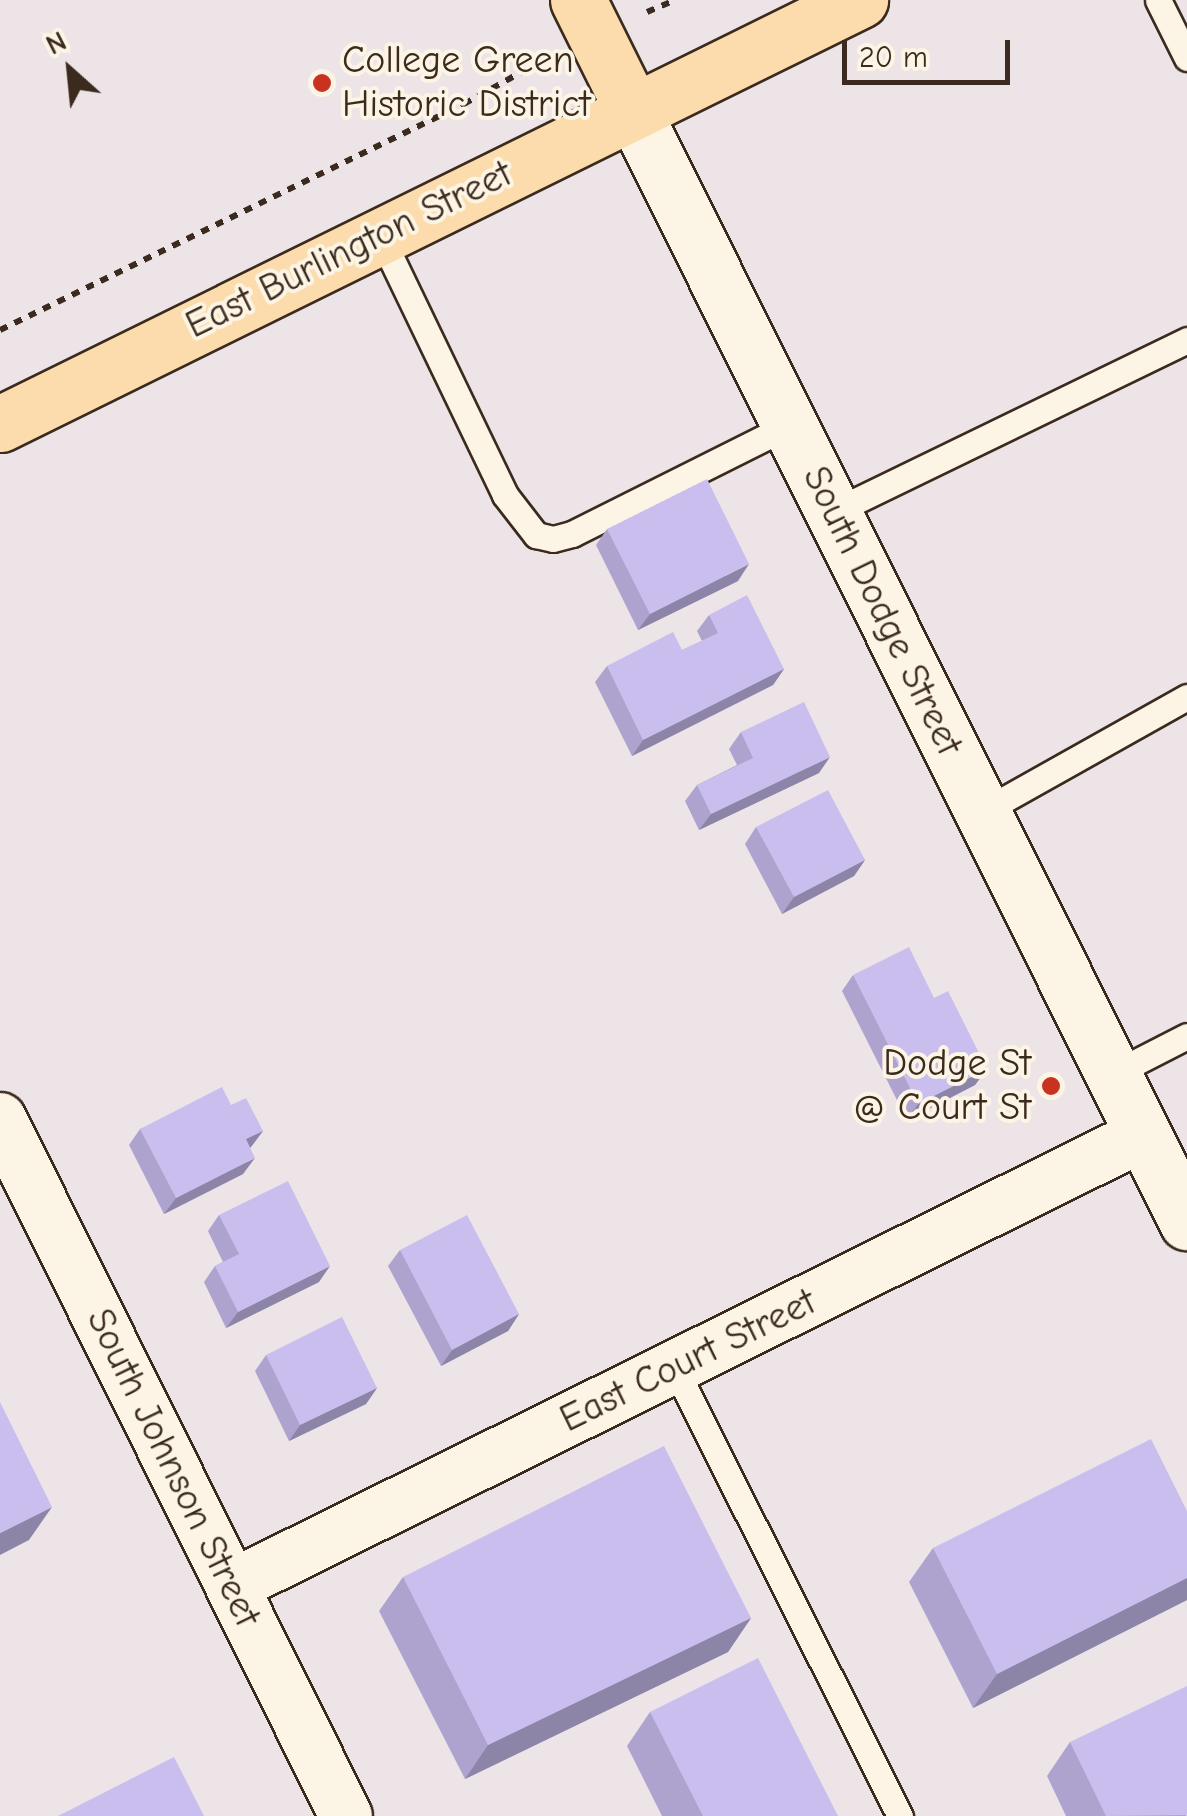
<!DOCTYPE html>
<style>
body{margin:0}
#map{position:relative;width:1187px;height:1816px;overflow:hidden;background:#ede4e8;font-family:"Comic Neue",sans-serif}
div>[style]{position:absolute}
[style*='--x']{left:calc(var(--x)*1px);top:calc(var(--y)*1px);width:calc(var(--w)*1px);rotate:calc(var(--a)*1deg)}
.path>*{height:6px;margin-top:-3px;transform-origin:0;background:repeating-linear-gradient(90deg,#3b2a1e 0 8px,transparent 0 16px)}
.roads{filter:drop-shadow(2px 0 #3b2a1e) drop-shadow(-2px 0 #3b2a1e) drop-shadow(0 2px #3b2a1e) drop-shadow(0 -2px #3b2a1e)}
.service>*{height:25px;margin:-12.5px;padding:0 12.5px;transform-origin:12.5px;border-radius:12.5px;background:#fcf5e5}
.minor>*{height:52px;margin:-26px;padding:0 26px;transform-origin:26px;border-radius:26px;background:#fcf5e5}
.secondary>*{height:55px;margin:-27.5px;padding:0 27.5px;transform-origin:27.5px;border-radius:27.5px;background:#fcf5e5}
.primary>*{height:55px;margin:-27.5px;padding:0 27.5px;transform-origin:27.5px;border-radius:27.5px;background:#fcdcac}
.wall>*{inset:0;background:#aea3ce}
.shaded-wall>*{inset:0;background:#8d85a7}
.building>*{inset:0;background:#cabeef}
.dots>*{width:28px;height:28px;translate:-50% -50%;box-sizing:border-box;border:5px solid #fcf5e5;border-radius:50%}
span{translate:-50% -50%;white-space:nowrap;text-align:center;line-height:1.15;-webkit-text-stroke:8px #fcf5e5;paint-order:stroke}
.poi-label{font-size:38px;color:#3b2a1e}
.left{translate:0 -50%;text-align:left}
.right{translate:-100% -50%;text-align:right}
.street-label{font-size:38px;color:#3b2a1e}
.north{position:absolute;left:20px;top:20px;width:100px;height:100px;-webkit-text-stroke:8px #fcf5e5;paint-order:stroke;rotate:333deg;font-size:28px;font-weight:700;line-height:40px;text-align:center;color:#3b2a1e}
.north::after{content:'';display:block;margin:auto;width:35px;height:45px;background:#3b2a1e;clip-path:polygon(50% 0,100% 100%,50% 72%,0 100%)}
.scale{position:absolute;left:842px;top:40px;width:168px;height:45px;box-sizing:border-box;border:5px solid #3b2a1e;border-top:0;padding-left:12px;font-size:30px;line-height:35px;white-space:nowrap;color:#3b2a1e;-webkit-text-stroke:8px #fcf5e5;paint-order:stroke}
</style>
<div id="map">
<div class="path">
<div style="--x:647;--y:12;--w:30;--a:-23"></div>
<div style="--x:0;--y:330;--w:516;--a:-25.97"></div>
<div style="--x:464;--y:104;--w:93;--a:-29.1"></div>
</div>
<div class="roads">
<div class="service">
<div style="--x:1158;--y:0;--w:65;--a:63.4"></div>
<div style="--x:380;--y:235;--w:288;--a:64.3"></div>
<div style="--x:505;--y:495;--w:51;--a:52.2"></div>
<div style="--x:536;--y:535;--w:17;--a:13"></div>
<div style="--x:553;--y:539;--w:20;--a:-15"></div>
<div style="--x:572;--y:534;--w:244;--a:-26.6"></div>
<div style="--x:833;--y:512;--w:394;--a:-25.9"></div>
<div style="--x:982;--y:812;--w:235;--a:-29.3"></div>
<div style="--x:1113;--y:1074;--w:83;--a:-27.2"></div>
<div style="--x:674;--y:1367;--w:503;--a:63.28"></div>
</div>
<div class="minor">
<div style="--x:0;--y:1119;--w:778;--a:63.6"></div>
<div style="--x:232;--y:1586;--w:1017;--a:-26.34"></div>
</div>
<div class="secondary">
<div style="--x:632;--y:109;--w:1244;--a:63.5"></div>
</div>
<div class="primary">
<div style="--x:578;--y:0;--w:122;--a:63.6"></div>
<div style="--x:0;--y:424;--w:959;--a:-26.24"></div>
</div>
</div>
<div class="wall">
<div style="clip-path:polygon(607px 529px,738px 581px,638px 630px,596px 545px)"></div>
<div style="clip-path:polygon(709px 615px,784px 669px,773px 685px,632px 756px,595px 682px,607px 666px,682px 650px,702px 641px,697px 631px)"></div>
<div style="clip-path:polygon(741px 732px,819px 773px,699px 830px,685px 801px,697px 785px,737px 765px,729px 749px)"></div>
<div style="clip-path:polygon(756px 827px,865px 860px,854px 876px,782px 914px,745px 844px)"></div>
<div style="clip-path:polygon(853px 975px,934px 998px,987px 1069px,975px 1085px,907px 1120px,842px 991px)"></div>
<div style="clip-path:polygon(231px 1105px,263px 1131px,250px 1148px,243px 1174px,164px 1214px,129px 1145px,140px 1129px)"></div>
<div style="clip-path:polygon(219px 1215px,319px 1282px,226px 1328px,204px 1282px,215px 1266px,223px 1262px,208px 1231px)"></div>
<div style="clip-path:polygon(400px 1250px,519px 1314px,508px 1331px,441px 1366px,388px 1266px)"></div>
<div style="clip-path:polygon(266px 1355px,377px 1388px,366px 1404px,289px 1441px,255px 1371px)"></div>
<div style="clip-path:polygon(1187px 1511px,1187px 1600px,973px 1708px,909px 1582px,933px 1548px)"></div>
<div style="clip-path:polygon(403px 1577px,751px 1618px,728px 1652px,465px 1779px,379px 1611px)"></div>
<div style="clip-path:polygon(650px 1712px,838px 1816px,662px 1816px,627px 1746px)"></div>
<div style="clip-path:polygon(1070px 1742px,1187px 1816px,1066px 1816px,1047px 1776px)"></div>
</div>
<div class="shaded-wall">
<div style="clip-path:polygon(749px 564px,738px 581px,638px 630px,650px 614px)"></div>
<div style="clip-path:polygon(784px 669px,773px 685px,632px 756px,643px 740px)"></div>
<div style="clip-path:polygon(830px 757px,819px 773px,699px 830px,711px 814px)"></div>
<div style="clip-path:polygon(865px 860px,854px 876px,782px 914px,794px 897px)"></div>
<div style="clip-path:polygon(987px 1069px,975px 1085px,907px 1120px,918px 1104px)"></div>
<div style="clip-path:polygon(263px 1131px,251px 1147px,235px 1155px,246px 1139px)"></div>
<div style="clip-path:polygon(255px 1158px,243px 1174px,164px 1214px,176px 1198px)"></div>
<div style="clip-path:polygon(330px 1266px,319px 1282px,226px 1328px,238px 1312px)"></div>
<div style="clip-path:polygon(519px 1314px,508px 1331px,441px 1366px,452px 1350px)"></div>
<div style="clip-path:polygon(377px 1388px,366px 1404px,289px 1441px,300px 1425px)"></div>
<div style="clip-path:polygon(52px 1507px,29px 1540px,0 1555px,0 1533px)"></div>
<div style="clip-path:polygon(1187px 1578px,1187px 1600px,973px 1708px,997px 1674px)"></div>
<div style="clip-path:polygon(751px 1618px,728px 1652px,465px 1779px,488px 1745px)"></div>
</div>
<div class="building">
<div style="clip-path:polygon(707px 479px,749px 564px,650px 614px,607px 529px)"></div>
<div style="clip-path:polygon(747px 595px,784px 669px,643px 740px,607px 666px,673px 632px,682px 650px,718px 633px,709px 615px)"></div>
<div style="clip-path:polygon(804px 702px,830px 757px,711px 814px,697px 785px,753px 758px,741px 732px)"></div>
<div style="clip-path:polygon(828px 790px,865px 860px,794px 897px,756px 827px)"></div>
<div style="clip-path:polygon(909px 947px,934px 998px,948px 991px,987px 1069px,918px 1104px,853px 975px)"></div>
<div style="clip-path:polygon(222px 1087px,231px 1105px,246px 1098px,263px 1131px,246px 1139px,255px 1158px,176px 1198px,140px 1129px)"></div>
<div style="clip-path:polygon(288px 1181px,330px 1266px,238px 1312px,215px 1266px,239px 1254px,219px 1215px)"></div>
<div style="clip-path:polygon(467px 1215px,519px 1314px,452px 1350px,400px 1250px)"></div>
<div style="clip-path:polygon(342px 1317px,377px 1388px,300px 1425px,266px 1355px)"></div>
<div style="clip-path:polygon(0 1402px,52px 1507px,0 1533px)"></div>
<div style="clip-path:polygon(1151px 1439px,1187px 1511px,1187px 1578px,997px 1674px,933px 1548px)"></div>
<div style="clip-path:polygon(664px 1446px,751px 1618px,488px 1745px,403px 1577px)"></div>
<div style="clip-path:polygon(758px 1658px,838px 1816px,703px 1816px,650px 1712px)"></div>
<div style="clip-path:polygon(1187px 1686px,1187px 1815px,1106px 1816px,1070px 1742px)"></div>
<div style="clip-path:polygon(174px 1757px,204px 1816px,58px 1816px)"></div>
</div>
<div class="dots">
<div style="left:322px;top:83px;background:#c8321e"></div>
<div style="left:1051px;top:1086px;background:#c8321e"></div>
</div>
<div class="poi-label">
<span class="left" style="left:342px;top:83px">College Green<br>Historic District</span>
<span class="right" style="left:1031px;top:1086px">Dodge St<br>@ Court St</span>
</div>
<div class="street-label">
<span style="left:349px;top:250px;rotate:-26deg">East Burlington Street</span>
<span style="left:882px;top:611px;rotate:64deg">South Dodge Street</span>
<span style="left:688px;top:1361px;rotate:-26deg">East Court Street</span>
<span style="left:173px;top:1468px;rotate:64deg">South Johnson Street</span>
</div>
<div class="north">N</div>
<div class="scale">20 m</div>
</div>
